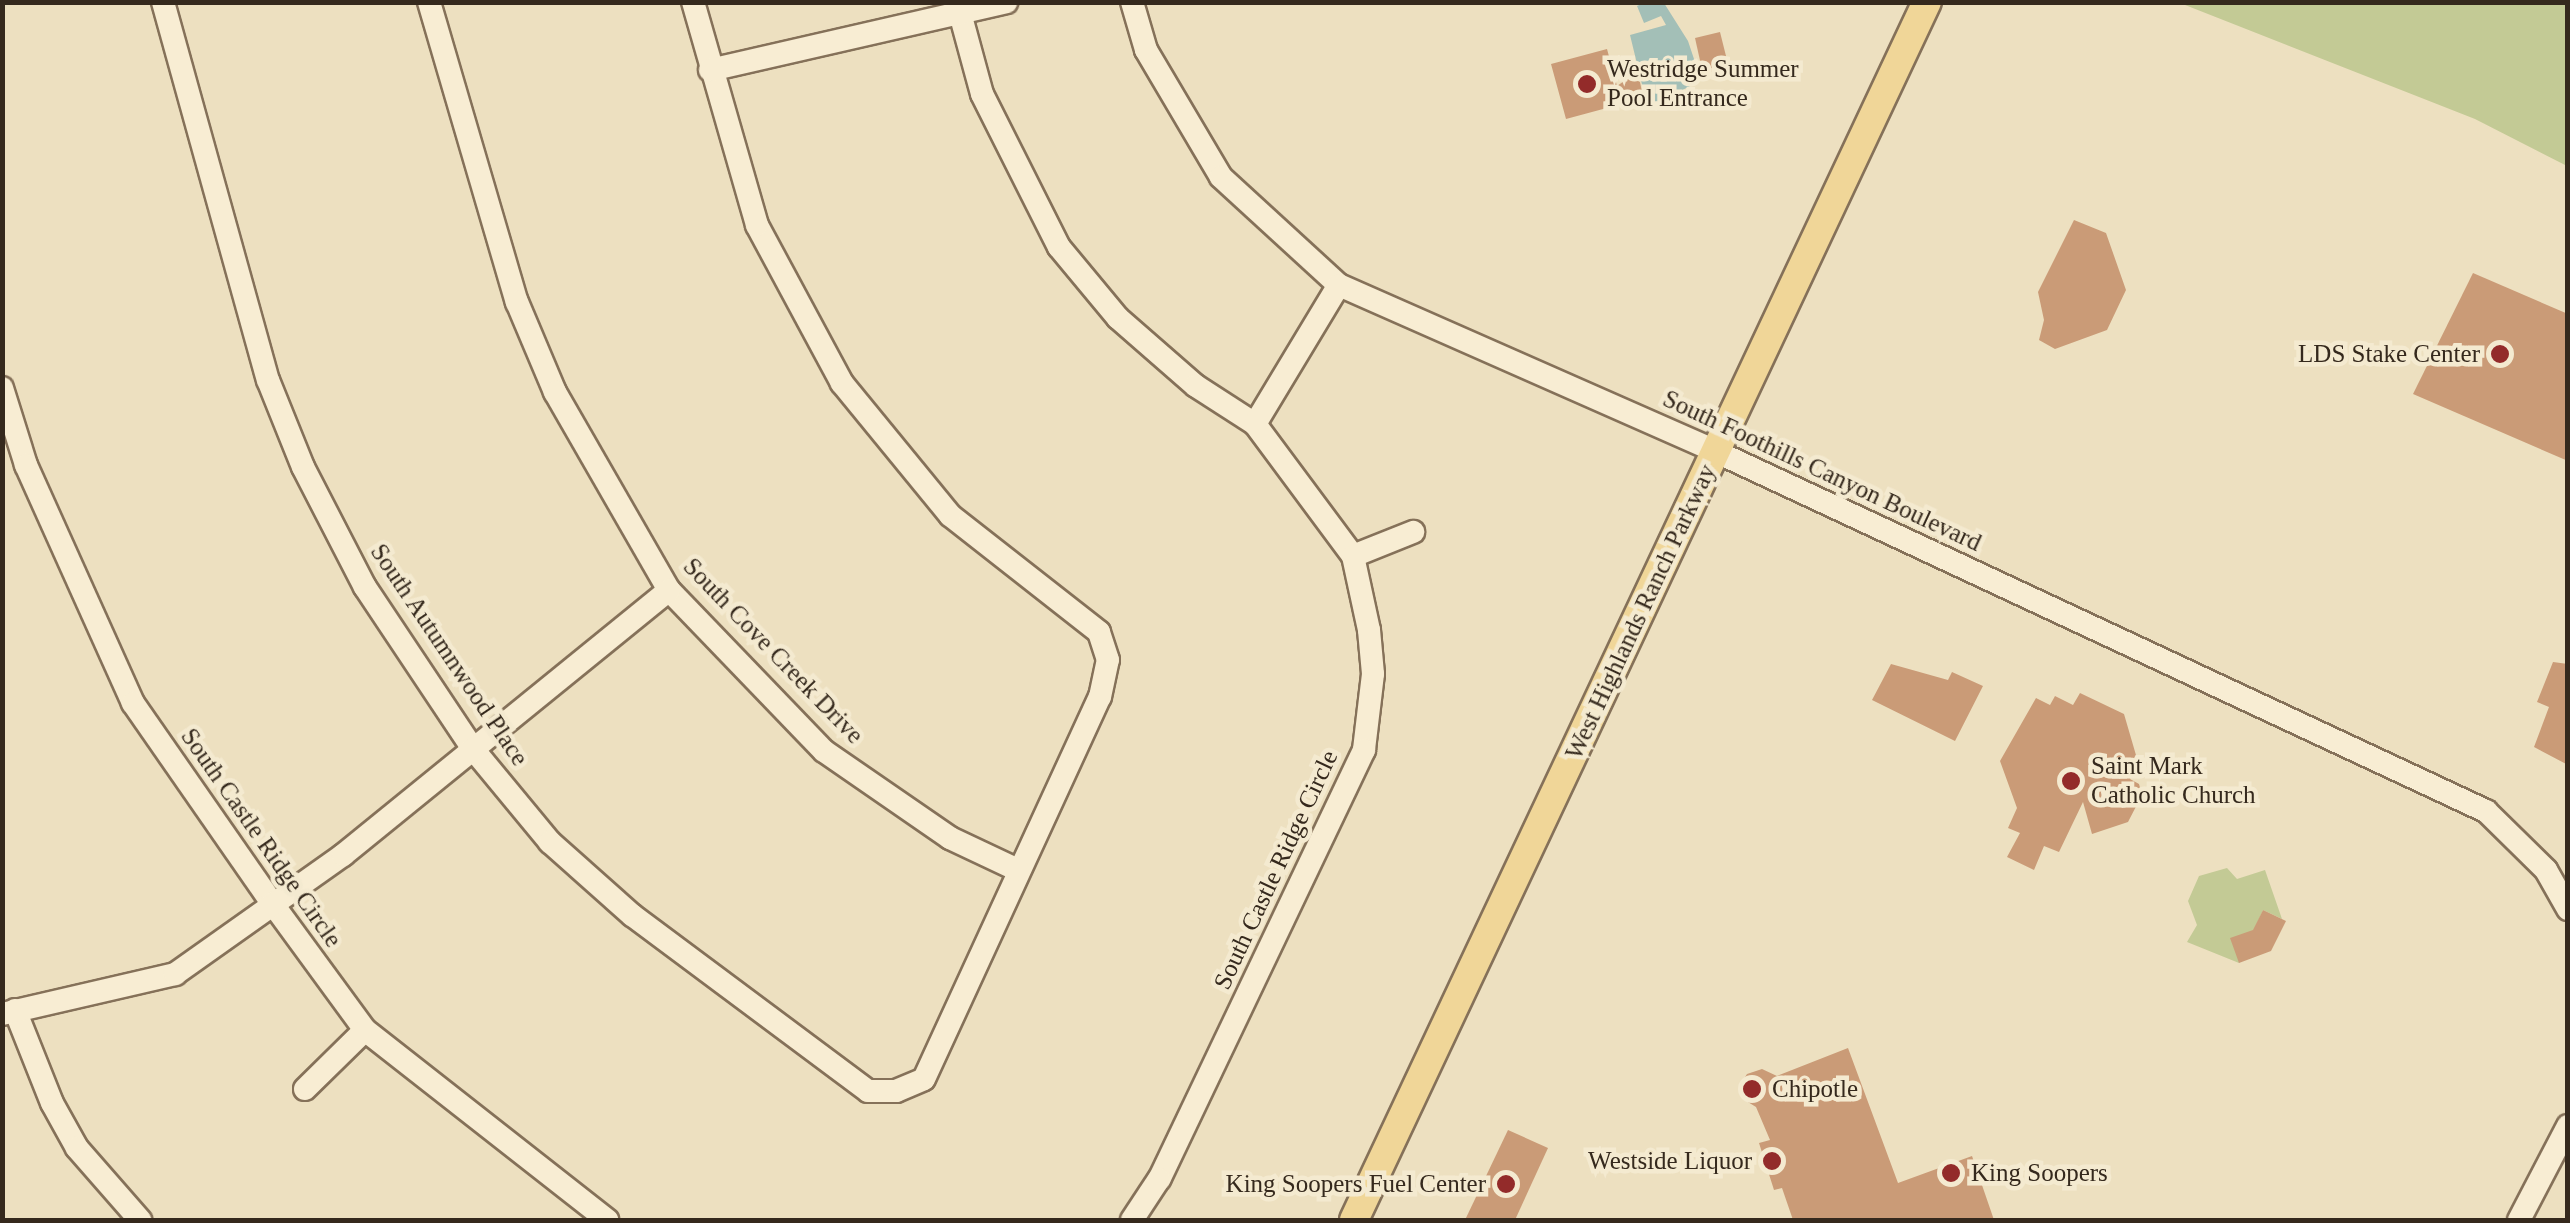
<!DOCTYPE html>
<style>
body{margin:0}
#map{position:relative;width:2570px;height:1223px;overflow:hidden;background:#ede0c0;font-family:"Times New Roman",serif}
div>[style]{position:absolute}
[style*='--x']{left:calc(var(--x)*1px);top:calc(var(--y)*1px);width:calc(var(--w)*1px);rotate:calc(var(--a)*1deg)}
.green>*{inset:0;background:#c3ca95}
.water>*{inset:0;background:#a3bfb7}
.building>*{inset:0;background:#ca9b77}
.roads{filter:drop-shadow(2px 0 #857159) drop-shadow(-2px 0 #857159) drop-shadow(0 2px #857159) drop-shadow(0 -2px #857159)}
.minor>*{height:22px;margin:-11px;padding:0 11px;transform-origin:11px;border-radius:11px;background:#f8edd3}
.major>*{height:28px;margin:-14px;padding:0 14px;transform-origin:14px;border-radius:14px;background:#f0d698}
.dots>*{width:28px;height:28px;translate:-50% -50%;box-sizing:border-box;border:5px solid #f4ead0;border-radius:50%}
span{translate:-50% -50%;white-space:nowrap;text-align:center;line-height:1.15;-webkit-text-stroke:9px #f4ead0;paint-order:stroke}
.poi-label{font-size:25px;color:#35291d}
.left{translate:0 -50%;text-align:left}
.right{translate:-100% -50%;text-align:right}
.street-label{font-size:25px;color:#35291d}
.frame{position:absolute;inset:0;border:5px solid #35291d;pointer-events:none}
</style>
<div id="map">
<div class="green">
<div style="clip-path:polygon(2180px 3px,2567px 3px,2567px 166px,2475px 119px)"></div>
<div style="clip-path:polygon(2227px 868px,2237px 879px,2265px 870px,2282px 919px,2263px 910px,2239px 963px,2187px 942px,2197px 925px,2188px 901px,2199px 876px)"></div>
</div>
<div class="water">
<div style="clip-path:polygon(1646px 2px,1664px 3px,1688px 41px,1694px 59px,1694px 84px,1671px 96px,1669px 107px,1647px 105px,1630px 35px,1666px 25px,1661px 16px,1644px 23px,1637px 6px)"></div>
</div>
<div class="building">
<div style="clip-path:polygon(1720px 32px,1729px 68px,1703px 74px,1695px 38px)"></div>
<div style="clip-path:polygon(1607px 49px,1617px 86px,1630px 77px,1640px 82px,1642px 92px,1629px 102px,1566px 119px,1551px 64px)"></div>
<div style="clip-path:polygon(2074px 220px,2106px 233px,2126px 290px,2107px 330px,2055px 349px,2039px 340px,2044px 320px,2038px 292px)"></div>
<div style="clip-path:polygon(2473px 273px,2568px 314px,2568px 461px,2413px 394px)"></div>
<div style="clip-path:polygon(2553px 662px,2568px 664px,2568px 765px,2534px 747px,2549px 707px,2537px 702px)"></div>
<div style="clip-path:polygon(1891px 664px,1948px 680px,1952px 672px,1983px 686px,1955px 741px,1872px 700px)"></div>
<div style="clip-path:polygon(2080px 693px,2124px 714px,2138px 762px,2130px 779px,2139px 784px,2142px 795px,2128px 822px,2092px 834px,2083px 802px,2059px 852px,2044px 846px,2034px 870px,2007px 857px,2020px 833px,2008px 828px,2017px 808px,2000px 761px,2036px 698px,2050px 705px,2055px 696px,2073px 705px)"></div>
<div style="clip-path:polygon(2263px 910px,2286px 921px,2271px 951px,2239px 963px,2230px 938px,2253px 930px)"></div>
<div style="clip-path:polygon(1848px 1048px,1898px 1183px,1972px 1156px,1994px 1220px,1793px 1220px,1782px 1188px,1774px 1190px,1759px 1143px,1770px 1140px,1756px 1107px,1743px 1099px,1740px 1085px,1747px 1074px,1762px 1069px,1777px 1076px)"></div>
<div style="clip-path:polygon(1508px 1130px,1548px 1148px,1515px 1220px,1465px 1220px)"></div>
</div>
<div class="roads">
<div class="minor">
<div style="--x:163;--y:2;--w:392;--a:74.5"></div>
<div style="--x:268;--y:380;--w:94;--a:68.1"></div>
<div style="--x:303;--y:467;--w:135;--a:62.7"></div>
<div style="--x:365;--y:587;--w:195;--a:56.3"></div>
<div style="--x:473;--y:749;--w:121;--a:50.4"></div>
<div style="--x:550;--y:842;--w:110;--a:41.7"></div>
<div style="--x:632;--y:915;--w:294;--a:36.7"></div>
<div style="--x:868;--y:1091;--w:28;--a:0"></div>
<div style="--x:896;--y:1091;--w:30;--a:-23"></div>
<div style="--x:924;--y:1079;--w:421;--a:-65.3"></div>
<div style="--x:1100;--y:697;--w:38;--a:-78"></div>
<div style="--x:1108;--y:660;--w:29;--a:-108"></div>
<div style="--x:1099;--y:632;--w:189;--a:-141.9"></div>
<div style="--x:950;--y:515;--w:171;--a:-129.3"></div>
<div style="--x:842;--y:383;--w:179;--a:-118.3"></div>
<div style="--x:757;--y:225;--w:232;--a:-106"></div>
<div style="--x:429;--y:2;--w:313;--a:73.7"></div>
<div style="--x:517;--y:302;--w:98;--a:67.1"></div>
<div style="--x:555;--y:392;--w:228;--a:60.1"></div>
<div style="--x:669;--y:590;--w:223;--a:46.1"></div>
<div style="--x:824;--y:751;--w:153;--a:34.6"></div>
<div style="--x:950;--y:838;--w:75;--a:25.2"></div>
<div style="--x:957;--y:2;--w:95;--a:74.8"></div>
<div style="--x:982;--y:94;--w:171;--a:63.3"></div>
<div style="--x:1059;--y:247;--w:92;--a:50.3"></div>
<div style="--x:1118;--y:318;--w:103;--a:41.1"></div>
<div style="--x:1196;--y:386;--w:70;--a:32.8"></div>
<div style="--x:1255;--y:424;--w:164;--a:53.4"></div>
<div style="--x:1353;--y:556;--w:76;--a:77.8"></div>
<div style="--x:1369;--y:630;--w:44;--a:84.8"></div>
<div style="--x:1373;--y:674;--w:77;--a:96.8"></div>
<div style="--x:1364;--y:750;--w:475;--a:115.5"></div>
<div style="--x:1159;--y:1179;--w:49;--a:123.4"></div>
<div style="--x:1132;--y:2;--w:50;--a:73.7"></div>
<div style="--x:1146;--y:50;--w:147;--a:59.4"></div>
<div style="--x:1221;--y:177;--w:160;--a:42.5"></div>
<div style="--x:1339;--y:285;--w:413;--a:23.8"></div>
<div style="--x:1717;--y:452;--w:849;--a:25.03"></div>
<div style="--x:2486;--y:811;--w:84;--a:44.5"></div>
<div style="--x:2546;--y:870;--w:45;--a:60.6"></div>
<div style="--x:710;--y:70;--w:304;--a:-12.9"></div>
<div style="--x:2;--y:388;--w:81;--a:72.7"></div>
<div style="--x:26;--y:465;--w:261;--a:65.8"></div>
<div style="--x:133;--y:703;--w:244;--a:55.2"></div>
<div style="--x:272;--y:903;--w:157;--a:53.8"></div>
<div style="--x:365;--y:1030;--w:308;--a:38.1"></div>
<div style="--x:1255;--y:424;--w:162;--a:-58.9"></div>
<div style="--x:1353;--y:556;--w:65;--a:-21.8"></div>
<div style="--x:15;--y:1010;--w:100;--a:68.3"></div>
<div style="--x:52;--y:1103;--w:51;--a:60.9"></div>
<div style="--x:77;--y:1148;--w:96;--a:48.8"></div>
<div style="--x:2;--y:1014;--w:178;--a:-13"></div>
<div style="--x:175;--y:974;--w:206;--a:-35.3"></div>
<div style="--x:343;--y:855;--w:420;--a:-39.1"></div>
<div style="--x:305;--y:1089;--w:84;--a:-44.5"></div>
<div style="--x:2519;--y:1220;--w:106;--a:-62.5"></div>
</div>
<div class="major">
<div style="--x:1354;--y:1220;--w:1346;--a:-64.81"></div>
</div>
</div>
<div class="dots">
<div style="left:1587px;top:84px;background:#932b2a"></div>
<div style="left:2500px;top:354px;background:#932b2a"></div>
<div style="left:2071px;top:781px;background:#932b2a"></div>
<div style="left:1752px;top:1089px;background:#932b2a"></div>
<div style="left:1772px;top:1161px;background:#932b2a"></div>
<div style="left:1951px;top:1173px;background:#932b2a"></div>
<div style="left:1506px;top:1184px;background:#932b2a"></div>
</div>
<div class="poi-label">
<span class="left" style="left:1607px;top:84px">Westridge Summer<br>Pool Entrance</span>
<span class="right" style="left:2480px;top:354px">LDS Stake Center</span>
<span class="left" style="left:2091px;top:781px">Saint Mark<br>Catholic Church</span>
<span class="left" style="left:1772px;top:1089px">Chipotle</span>
<span class="right" style="left:1752px;top:1161px">Westside Liquor</span>
<span class="left" style="left:1971px;top:1173px">King Soopers</span>
<span class="right" style="left:1486px;top:1184px">King Soopers Fuel Center</span>
</div>
<div class="street-label">
<span style="left:1822px;top:471px;rotate:25deg">South Foothills Canyon Boulevard</span>
<span style="left:1641px;top:612px;rotate:-65deg">West Highlands Ranch Parkway</span>
<span style="left:773px;top:651px;rotate:46deg">South Cove Creek Drive</span>
<span style="left:449px;top:655px;rotate:56deg">South Autumnwood Place</span>
<span style="left:261px;top:838px;rotate:55deg">South Castle Ridge Circle</span>
<span style="left:1276px;top:870px;rotate:-65deg">South Castle Ridge Circle</span>
</div>
<div class="frame"></div>
</div>
